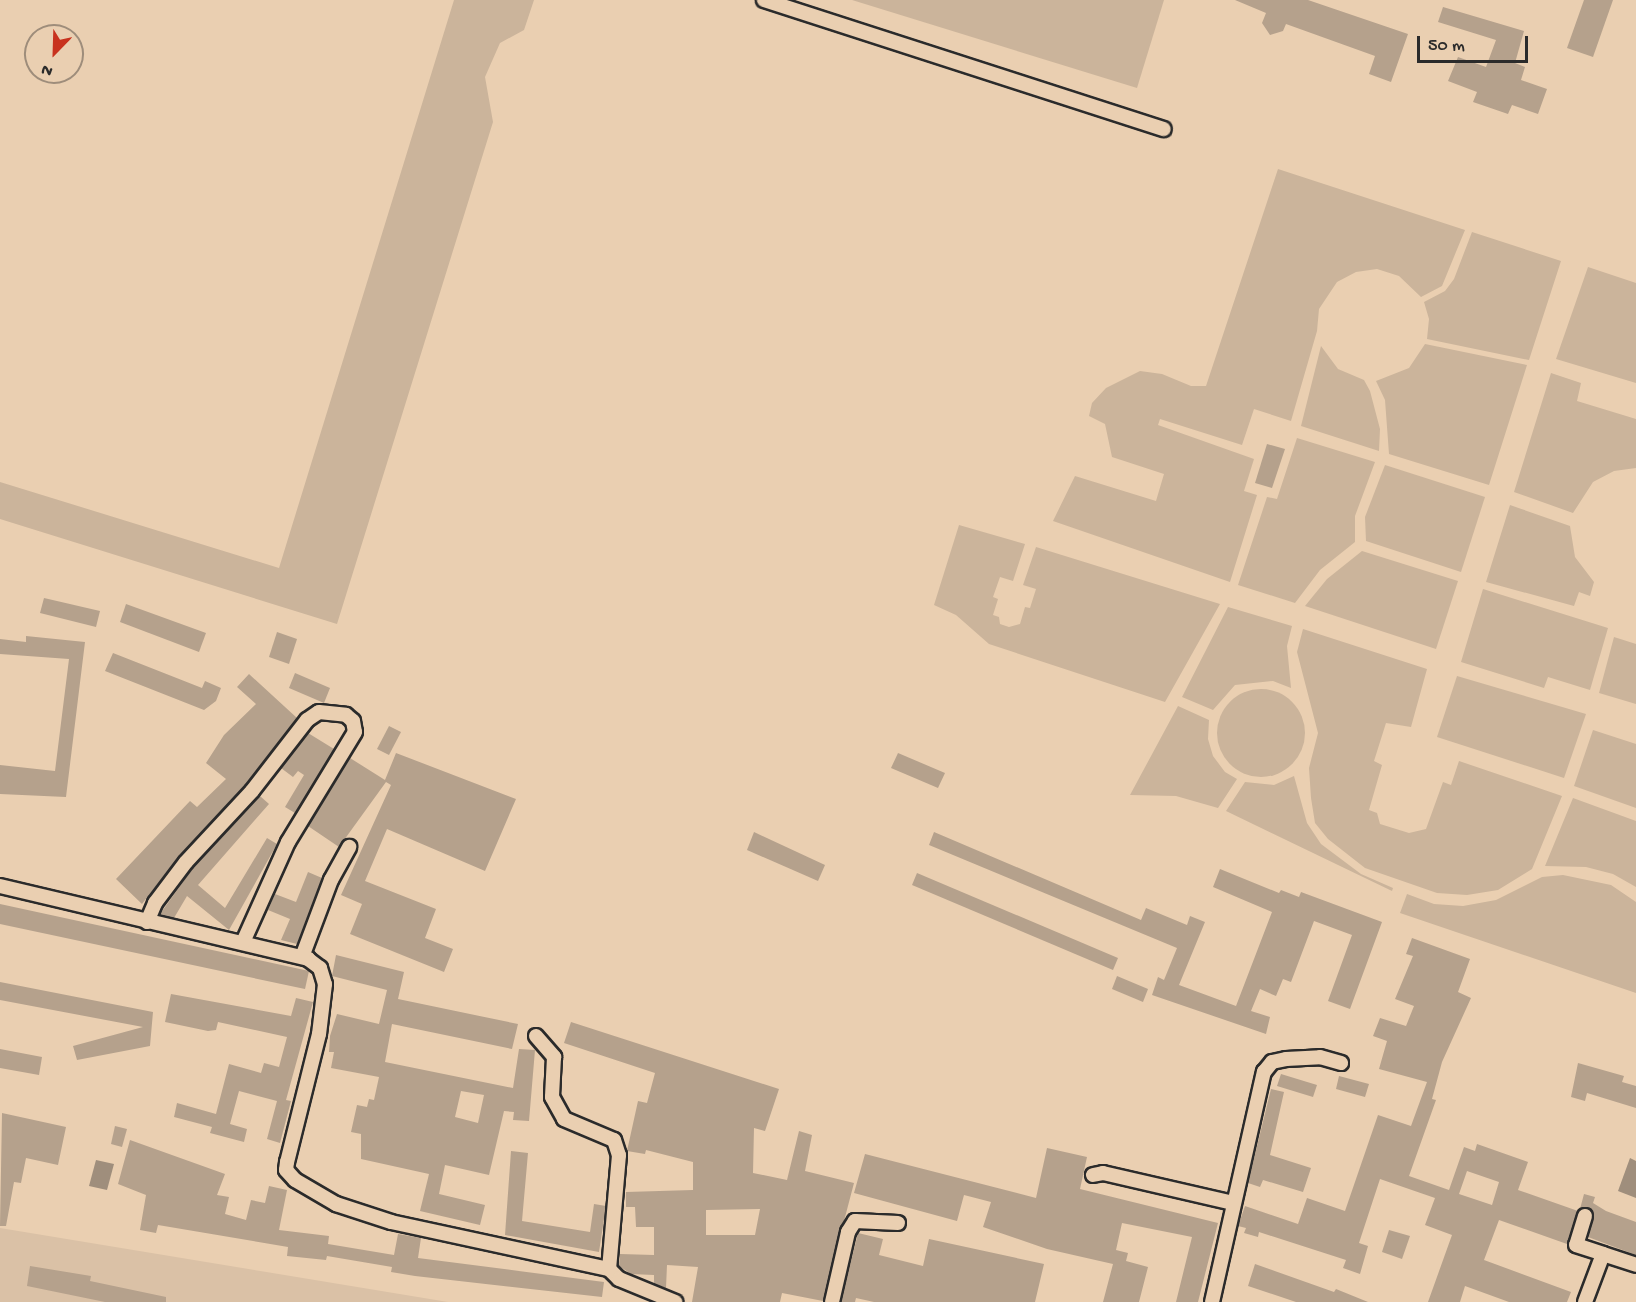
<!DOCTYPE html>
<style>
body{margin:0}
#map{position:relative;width:1636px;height:1302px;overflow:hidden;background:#eacfb1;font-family:"Gochi Hand",sans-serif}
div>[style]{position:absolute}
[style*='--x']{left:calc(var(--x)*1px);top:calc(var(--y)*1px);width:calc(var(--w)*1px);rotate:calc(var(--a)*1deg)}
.built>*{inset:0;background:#dac1a6}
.green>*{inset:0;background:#cbb49b}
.round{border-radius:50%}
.water>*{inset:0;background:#9f8e7c}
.building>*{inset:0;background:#b5a18c}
.roads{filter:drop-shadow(2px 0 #2b2b2b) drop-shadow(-2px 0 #2b2b2b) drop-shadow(0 2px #2b2b2b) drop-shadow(0 -2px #2b2b2b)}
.minor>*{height:14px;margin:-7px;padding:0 7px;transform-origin:7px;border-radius:7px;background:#eacfb1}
span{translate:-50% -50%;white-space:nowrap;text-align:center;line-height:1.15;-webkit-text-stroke:4.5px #eacfb1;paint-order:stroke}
.north{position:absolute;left:24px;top:24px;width:60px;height:60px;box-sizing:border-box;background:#eacfb1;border:2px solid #9e8d7b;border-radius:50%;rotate:203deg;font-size:16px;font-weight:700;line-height:24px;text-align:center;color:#2b2b2b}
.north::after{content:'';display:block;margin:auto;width:21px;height:27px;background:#c8321e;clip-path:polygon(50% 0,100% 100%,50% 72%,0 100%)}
.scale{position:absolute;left:1417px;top:36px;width:111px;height:27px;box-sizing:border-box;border:3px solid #2b2b2b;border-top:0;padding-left:8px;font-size:18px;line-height:21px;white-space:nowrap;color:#2b2b2b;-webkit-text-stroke:4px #eacfb1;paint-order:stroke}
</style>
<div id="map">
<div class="built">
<div style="clip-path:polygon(0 1228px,448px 1302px,0 1302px)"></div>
</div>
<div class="green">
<div style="clip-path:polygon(454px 0,534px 0,524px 30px,500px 43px,485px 77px,493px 122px,337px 624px,0 519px,0 482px,279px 568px)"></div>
<div style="clip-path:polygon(852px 0,1164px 0,1137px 88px)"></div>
<div style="clip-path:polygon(1278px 169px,1465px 230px,1442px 286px,1421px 297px,1399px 276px,1377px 269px,1356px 272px,1337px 282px,1319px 309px,1317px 331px,1291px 421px,1254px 409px,1242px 445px,1160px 419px,1158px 425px,1254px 459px,1244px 491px,1257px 495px,1230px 582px,1053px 521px,1075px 476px,1156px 501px,1164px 474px,1112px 457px,1105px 424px,1089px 416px,1092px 403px,1106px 388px,1140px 371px,1162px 374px,1191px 386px,1206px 386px)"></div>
<div style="clip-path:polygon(1472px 232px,1561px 261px,1529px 360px,1427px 339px,1429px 319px,1424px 302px,1445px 291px,1454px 279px)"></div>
<div style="clip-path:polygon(1588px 267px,1636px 283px,1636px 383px,1556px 359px)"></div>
<div style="clip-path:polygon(1425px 344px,1527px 365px,1489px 485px,1389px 454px,1385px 400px,1376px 381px,1409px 368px)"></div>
<div style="clip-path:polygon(1321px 346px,1338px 369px,1364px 380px,1370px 391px,1380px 429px,1379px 451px,1301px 426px)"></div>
<div style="clip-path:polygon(1551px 373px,1581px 383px,1577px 401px,1636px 419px,1636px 468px,1614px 471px,1593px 482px,1573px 513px,1514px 492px)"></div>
<div style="clip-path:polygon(1297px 438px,1375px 462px,1355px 516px,1355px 542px,1320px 570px,1295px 603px,1238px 585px,1267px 497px,1277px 499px)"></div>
<div style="clip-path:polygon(1385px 465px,1485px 497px,1461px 572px,1366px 541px,1365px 517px)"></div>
<div style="clip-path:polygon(1510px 505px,1570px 526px,1575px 557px,1594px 582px,1590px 596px,1579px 592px,1574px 606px,1486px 582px)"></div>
<div style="clip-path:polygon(959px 525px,1025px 544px,1013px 581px,1000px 577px,993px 597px,998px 599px,993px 615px,999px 617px,1000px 624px,1009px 627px,1020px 624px,1025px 607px,1030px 608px,1036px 589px,1023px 585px,1036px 547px,1220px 604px,1165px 702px,989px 644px,956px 615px,934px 605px)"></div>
<div style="clip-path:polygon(1362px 551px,1458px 581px,1436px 649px,1305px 606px,1327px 579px)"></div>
<div style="clip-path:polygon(1483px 589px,1608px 628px,1590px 690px,1548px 677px,1544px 688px,1461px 662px)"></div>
<div style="clip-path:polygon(1228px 607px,1292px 626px,1287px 646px,1291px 688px,1273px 681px,1235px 685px,1213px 710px,1182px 697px)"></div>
<div style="clip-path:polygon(1303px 629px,1427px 669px,1411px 727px,1386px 723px,1374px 761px,1382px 765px,1369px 810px,1377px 813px,1380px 824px,1409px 833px,1426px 829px,1443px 782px,1451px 785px,1459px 761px,1562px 796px,1532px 869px,1498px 890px,1467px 895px,1437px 893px,1365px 868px,1328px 839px,1315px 823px,1311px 798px,1309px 768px,1318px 733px,1297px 652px)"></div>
<div style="clip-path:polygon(1614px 637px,1636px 644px,1636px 704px,1599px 693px)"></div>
<div style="clip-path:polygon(1457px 676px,1586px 714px,1564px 778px,1437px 737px)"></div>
<div class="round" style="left:1217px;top:689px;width:88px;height:88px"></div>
<div style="clip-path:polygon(1178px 706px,1209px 720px,1208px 739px,1213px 756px,1225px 772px,1237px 779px,1218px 808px,1176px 796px,1130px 795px)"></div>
<div style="clip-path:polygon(1593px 730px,1636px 744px,1636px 808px,1574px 786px)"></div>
<div style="clip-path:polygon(1294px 776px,1307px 823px,1321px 844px,1361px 874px,1393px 888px,1392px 891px,1226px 811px,1245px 782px,1274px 785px)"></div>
<div style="clip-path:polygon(1573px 798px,1636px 821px,1636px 887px,1613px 874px,1586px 867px,1545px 866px)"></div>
<div style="clip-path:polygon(1563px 875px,1611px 885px,1636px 902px,1636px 993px,1400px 913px,1407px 894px,1434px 904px,1463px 906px,1496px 900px,1542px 877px)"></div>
</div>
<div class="water">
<div style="clip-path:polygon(1630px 1158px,1636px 1161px,1636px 1198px,1618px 1191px)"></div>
<div style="clip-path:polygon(96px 1160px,114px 1164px,107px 1190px,89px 1186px)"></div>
</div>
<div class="building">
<div style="clip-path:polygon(1235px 0,1308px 0,1408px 34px,1391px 82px,1369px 74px,1375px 56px,1286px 24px,1283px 31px,1270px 35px,1262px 23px,1266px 13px)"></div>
<div style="clip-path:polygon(1584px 0,1613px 0,1593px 57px,1567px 48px)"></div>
<div style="clip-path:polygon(1443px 7px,1524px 31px,1515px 63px,1525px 67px,1521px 80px,1547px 89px,1538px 114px,1512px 105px,1508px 114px,1473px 102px,1477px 92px,1448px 81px,1458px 57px,1486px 67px,1496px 40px,1438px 22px)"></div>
<div style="clip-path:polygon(1267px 444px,1285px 449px,1272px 488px,1255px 483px)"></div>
<div style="clip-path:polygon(44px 598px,100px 611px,96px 627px,40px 613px)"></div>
<div style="clip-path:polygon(126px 604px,206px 633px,199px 652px,120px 622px)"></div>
<div style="clip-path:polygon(277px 632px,297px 639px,289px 664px,269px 657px)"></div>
<div style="clip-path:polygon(26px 636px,85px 642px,66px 797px,0 794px,0 765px,55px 771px,69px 659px,0 654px,0 639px,26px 642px)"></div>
<div style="clip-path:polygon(113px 653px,202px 688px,205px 681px,221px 688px,216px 701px,204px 710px,105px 671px)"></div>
<div style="clip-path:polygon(295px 673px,330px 688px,324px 703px,289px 688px)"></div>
<div style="clip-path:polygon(249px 674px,297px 718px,245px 785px,179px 856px,142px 904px,116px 879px,190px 801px,197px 807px,226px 779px,206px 763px,224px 735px,256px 704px,237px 687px)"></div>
<div style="clip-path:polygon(389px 726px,401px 732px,389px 755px,377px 749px)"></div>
<div style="clip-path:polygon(308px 733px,334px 749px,295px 813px,285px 807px,304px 775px,298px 771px,293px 777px,281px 768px)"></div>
<div style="clip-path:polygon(396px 753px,516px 799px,485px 871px,387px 829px,365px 881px,436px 909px,425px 938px,453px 949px,444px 972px,350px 934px,362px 904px,341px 895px,391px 785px,386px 782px,339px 847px,308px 826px,350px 758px,385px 780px)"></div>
<div style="clip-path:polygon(898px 753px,945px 773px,938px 788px,891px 768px)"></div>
<div style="clip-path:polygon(260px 796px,269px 804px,198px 885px,225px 908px,267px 838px,277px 844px,229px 930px,187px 896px,174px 918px,160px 914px,193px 868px)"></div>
<div style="clip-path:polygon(754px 832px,825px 865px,818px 881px,747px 850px)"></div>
<div style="clip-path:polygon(934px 832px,1141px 920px,1146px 908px,1187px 925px,1190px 916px,1205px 922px,1179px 985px,1236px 1006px,1272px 912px,1213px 887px,1220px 869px,1279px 893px,1281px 890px,1299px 897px,1301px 892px,1382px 922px,1350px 1009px,1328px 1001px,1352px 935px,1314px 921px,1291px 982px,1283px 979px,1276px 996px,1260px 989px,1251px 1011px,1270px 1017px,1266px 1034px,1152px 995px,1158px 977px,1164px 980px,1177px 948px,929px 845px)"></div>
<div style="clip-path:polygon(308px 872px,322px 878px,297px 944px,281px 940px,290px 919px,268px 910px,275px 894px,296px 902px)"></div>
<div style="clip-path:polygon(917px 873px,1118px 958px,1113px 970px,912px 885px)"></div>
<div style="clip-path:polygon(0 904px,309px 971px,305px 989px,0 924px)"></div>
<div style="clip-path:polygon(evenodd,1412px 938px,1470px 959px,1458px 992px,1471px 998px,1442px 1062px,1432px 1099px,1436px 1100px,1409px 1176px,1449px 1190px,1464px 1147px,1475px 1151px,1477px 1144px,1528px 1162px,1518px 1190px,1578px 1211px,1567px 1244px,1499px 1220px,1484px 1260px,1571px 1292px,1567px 1302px,1509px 1302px,1465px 1286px,1460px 1302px,1428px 1302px,1452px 1235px,1425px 1225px,1435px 1198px,1380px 1179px,1359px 1243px,1368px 1246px,1360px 1274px,1343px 1268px,1346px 1260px,1259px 1232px,1258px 1237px,1244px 1233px,1246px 1228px,1238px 1226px,1245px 1206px,1298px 1224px,1307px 1198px,1345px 1211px,1378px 1115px,1411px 1126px,1427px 1082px,1379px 1069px,1387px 1041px,1373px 1036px,1380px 1018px,1406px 1026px,1414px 1006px,1395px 999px,1413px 956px,1406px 954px,1412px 938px,1467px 1171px,1499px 1182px,1492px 1205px,1459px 1194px,1467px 1171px)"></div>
<div style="clip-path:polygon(evenodd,336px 955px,404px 972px,398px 999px,518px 1024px,512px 1049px,392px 1024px,385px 1062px,513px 1088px,519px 1049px,535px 1050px,529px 1121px,513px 1120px,514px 1112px,504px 1111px,489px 1175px,445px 1165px,439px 1194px,485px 1205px,480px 1225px,420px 1211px,429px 1174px,361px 1159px,361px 1134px,351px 1132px,357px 1105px,367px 1107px,369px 1099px,374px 1100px,379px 1077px,331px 1068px,334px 1052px,329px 1052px,330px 1036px,337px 1014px,379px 1024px,387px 990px,332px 976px,336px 955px,461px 1091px,484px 1095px,478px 1123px,455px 1117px,461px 1091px)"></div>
<div style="clip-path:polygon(1117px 976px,1148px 989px,1143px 1002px,1112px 989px)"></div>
<div style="clip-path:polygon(0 982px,153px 1012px,150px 1046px,77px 1060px,73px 1046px,143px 1027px,0 1000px)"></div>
<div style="clip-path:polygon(171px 994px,291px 1016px,296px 998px,313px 1002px,286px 1100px,291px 1101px,280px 1143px,267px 1139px,277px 1101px,239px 1091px,230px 1124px,247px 1129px,244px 1142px,210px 1133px,212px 1127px,174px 1117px,177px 1103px,216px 1114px,229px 1064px,261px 1073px,264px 1063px,279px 1067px,287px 1037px,218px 1022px,216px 1030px,208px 1031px,165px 1022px)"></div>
<div style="clip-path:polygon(evenodd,571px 1022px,779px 1089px,765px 1131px,754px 1128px,753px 1173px,787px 1180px,799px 1131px,812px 1135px,805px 1171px,854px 1183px,823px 1301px,782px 1293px,780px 1302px,692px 1302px,698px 1267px,667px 1265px,666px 1288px,654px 1284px,654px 1275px,631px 1274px,619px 1266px,620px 1254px,654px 1255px,654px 1227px,636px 1227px,635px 1207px,626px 1207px,626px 1192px,693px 1190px,693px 1162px,646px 1150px,645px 1154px,627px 1151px,638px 1101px,647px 1103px,655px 1073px,564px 1043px,571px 1022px,760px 1209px,755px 1235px,706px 1235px,706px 1210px,760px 1209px)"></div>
<div style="clip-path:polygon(0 1049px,42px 1057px,39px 1075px,0 1068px)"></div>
<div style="clip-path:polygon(1578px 1063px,1624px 1076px,1622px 1082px,1636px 1086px,1636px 1108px,1587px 1093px,1585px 1101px,1571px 1097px)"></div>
<div style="clip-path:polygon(1281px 1074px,1317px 1085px,1313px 1097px,1277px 1086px)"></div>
<div style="clip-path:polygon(1339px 1076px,1369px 1084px,1365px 1097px,1336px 1089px)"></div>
<div style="clip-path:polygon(1271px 1089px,1284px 1092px,1270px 1155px,1311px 1168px,1303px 1192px,1263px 1180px,1260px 1187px,1248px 1183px)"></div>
<div style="clip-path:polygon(2px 1113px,66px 1127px,58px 1165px,26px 1158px,21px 1183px,14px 1182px,6px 1226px,0 1226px)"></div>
<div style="clip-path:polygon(115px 1126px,127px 1129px,122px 1147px,111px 1144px)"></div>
<div style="clip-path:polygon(130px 1140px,225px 1174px,217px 1195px,229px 1197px,225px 1214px,246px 1220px,251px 1200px,265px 1203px,269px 1186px,287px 1190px,279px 1230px,329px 1236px,328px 1244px,394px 1255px,398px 1234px,421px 1238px,418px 1258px,604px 1282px,602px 1297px,415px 1276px,391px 1272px,392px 1267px,327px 1256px,326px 1260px,287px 1256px,288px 1247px,158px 1225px,156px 1233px,140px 1230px,146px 1195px,118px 1184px)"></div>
<div style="clip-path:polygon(1047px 1148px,1087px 1157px,1080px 1189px,1218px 1223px,1198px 1302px,1176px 1302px,1192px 1237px,1122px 1223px,1116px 1250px,1128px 1253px,1126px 1261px,1148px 1267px,1139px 1302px,1103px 1302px,1113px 1264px,1047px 1249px,983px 1227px,991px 1202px,964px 1195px,957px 1221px,854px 1193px,865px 1154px,1036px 1198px)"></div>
<div style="clip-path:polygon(511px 1151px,528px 1153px,522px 1221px,590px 1232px,594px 1204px,606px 1206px,599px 1252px,505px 1235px)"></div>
<div style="clip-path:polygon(1584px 1194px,1595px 1197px,1593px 1203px,1606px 1211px,1636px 1222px,1636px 1255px,1588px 1237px,1594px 1215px,1588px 1208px,1580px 1209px)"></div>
<div style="clip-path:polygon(1389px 1230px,1410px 1236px,1402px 1259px,1382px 1252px)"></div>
<div style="clip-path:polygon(858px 1233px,883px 1239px,879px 1255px,923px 1266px,929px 1239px,1044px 1264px,1035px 1302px,874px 1302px,856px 1298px,855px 1302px,841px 1302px)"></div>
<div style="clip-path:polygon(1255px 1264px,1334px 1292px,1336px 1289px,1368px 1302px,1296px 1302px,1248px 1286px)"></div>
<div style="clip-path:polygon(30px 1266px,91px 1276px,90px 1281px,166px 1297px,166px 1302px,105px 1302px,27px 1286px)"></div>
</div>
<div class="roads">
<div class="minor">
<div style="--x:764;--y:0;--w:420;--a:17.9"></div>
<div style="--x:0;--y:886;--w:317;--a:13.3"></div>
<div style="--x:308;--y:959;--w:15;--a:37"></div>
<div style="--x:320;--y:968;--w:17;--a:73"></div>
<div style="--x:325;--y:984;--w:50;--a:96.8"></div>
<div style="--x:319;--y:1034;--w:132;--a:104"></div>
<div style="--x:287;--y:1162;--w:8;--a:97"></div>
<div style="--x:286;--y:1170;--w:13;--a:48"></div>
<div style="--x:295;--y:1180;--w:48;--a:30.3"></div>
<div style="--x:336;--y:1204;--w:58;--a:18.1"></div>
<div style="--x:391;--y:1222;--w:223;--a:12.2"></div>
<div style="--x:609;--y:1269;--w:14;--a:45"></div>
<div style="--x:619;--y:1279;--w:61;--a:22.3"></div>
<div style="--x:147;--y:922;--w:21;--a:-67"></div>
<div style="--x:155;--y:903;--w:51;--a:-52.9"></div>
<div style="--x:186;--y:862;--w:97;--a:-47.1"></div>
<div style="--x:252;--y:791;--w:90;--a:-52.2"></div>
<div style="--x:307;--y:720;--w:14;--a:-34"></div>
<div style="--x:319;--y:712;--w:27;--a:6"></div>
<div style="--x:346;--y:715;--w:9;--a:41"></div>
<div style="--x:353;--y:721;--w:11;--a:80"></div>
<div style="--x:355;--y:732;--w:129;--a:121.3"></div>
<div style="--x:288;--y:842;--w:110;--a:114.2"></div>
<div style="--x:302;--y:957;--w:82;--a:-69.4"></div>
<div style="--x:331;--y:880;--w:38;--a:-61"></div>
<div style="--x:536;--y:1036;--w:28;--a:49"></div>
<div style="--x:554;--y:1057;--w:40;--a:92.9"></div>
<div style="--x:552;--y:1097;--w:25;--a:61"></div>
<div style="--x:564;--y:1119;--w:54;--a:22.8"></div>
<div style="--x:614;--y:1140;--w:16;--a:72"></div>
<div style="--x:619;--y:1155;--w:114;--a:95"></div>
<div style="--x:1093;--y:1175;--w:10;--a:-11"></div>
<div style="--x:1103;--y:1173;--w:133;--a:13"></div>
<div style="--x:1585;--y:1216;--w:30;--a:107"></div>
<div style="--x:1576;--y:1245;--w:28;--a:18"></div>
<div style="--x:832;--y:1302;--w:72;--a:-77.1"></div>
<div style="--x:848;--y:1232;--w:13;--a:-58"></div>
<div style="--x:855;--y:1221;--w:43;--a:2.7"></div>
<div style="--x:1212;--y:1302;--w:236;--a:-77.3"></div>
<div style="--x:1264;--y:1072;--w:13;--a:-51"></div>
<div style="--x:1272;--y:1062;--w:14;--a:-12"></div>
<div style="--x:1286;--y:1059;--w:34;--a:-3"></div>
<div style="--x:1320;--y:1057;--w:22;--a:16"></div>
<div style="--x:1585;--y:1302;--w:51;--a:-69.4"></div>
<div style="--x:1603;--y:1254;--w:35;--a:18"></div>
</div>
</div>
<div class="north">N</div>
<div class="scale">50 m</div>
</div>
